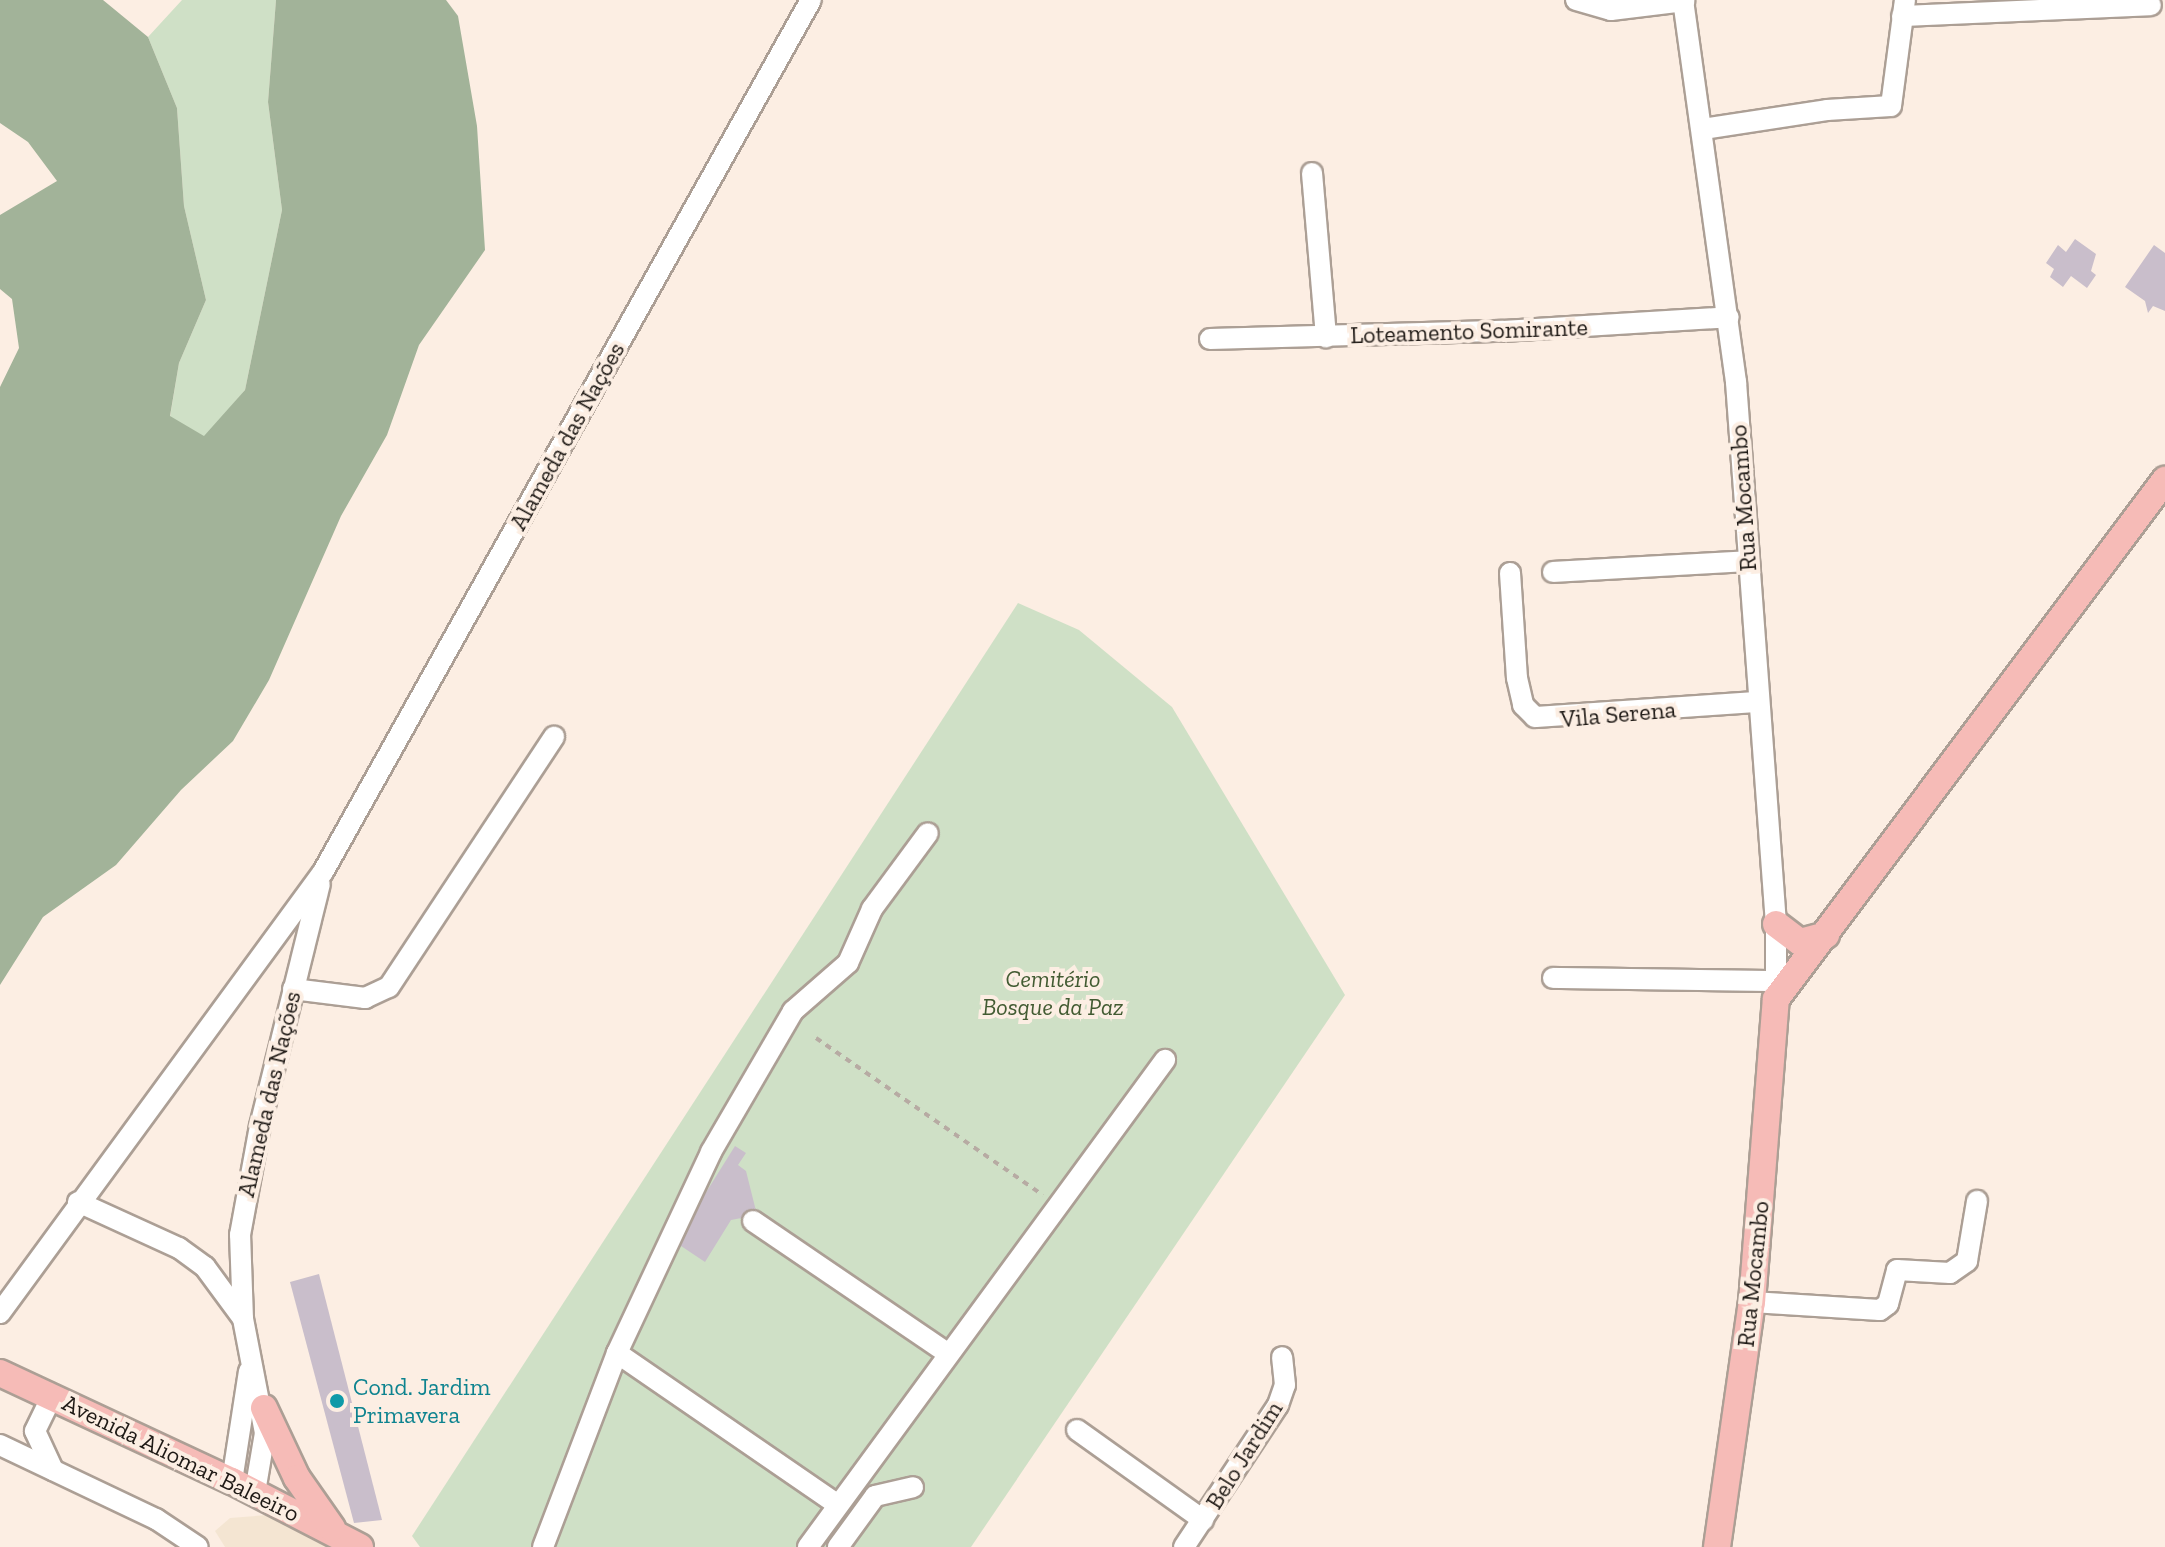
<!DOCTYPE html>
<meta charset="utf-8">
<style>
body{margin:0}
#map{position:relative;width:2165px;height:1547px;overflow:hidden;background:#fceee3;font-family:"Zilla Slab",serif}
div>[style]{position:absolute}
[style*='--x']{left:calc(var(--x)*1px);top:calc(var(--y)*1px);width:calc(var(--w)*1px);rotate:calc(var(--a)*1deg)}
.education>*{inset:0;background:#f4e5d2}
.green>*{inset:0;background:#cfe0c6}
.forest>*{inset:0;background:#a2b399}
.building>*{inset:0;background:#c9becb}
.path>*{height:4px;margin-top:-2px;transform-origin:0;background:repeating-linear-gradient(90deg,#b7aba3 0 6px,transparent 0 12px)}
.roads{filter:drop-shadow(2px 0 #ac9f95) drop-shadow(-2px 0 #ac9f95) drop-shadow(0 2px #ac9f95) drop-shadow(0 -2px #ac9f95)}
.minor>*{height:20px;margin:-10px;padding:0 10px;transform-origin:10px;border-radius:10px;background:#fff}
.major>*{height:26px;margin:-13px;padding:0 13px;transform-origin:13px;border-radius:13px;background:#f6bbb7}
.dots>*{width:22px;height:22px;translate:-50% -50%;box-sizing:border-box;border:4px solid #fceee3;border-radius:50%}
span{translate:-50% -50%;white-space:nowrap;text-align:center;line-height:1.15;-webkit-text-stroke:8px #fceee3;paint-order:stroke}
.street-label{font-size:24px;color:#1e1915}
.park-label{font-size:24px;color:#425b32;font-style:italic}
.culture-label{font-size:24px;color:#0d838f}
.left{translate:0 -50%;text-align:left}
</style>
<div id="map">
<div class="education">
<div style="clip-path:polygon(267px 1515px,327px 1544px,331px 1547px,225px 1547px,215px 1531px,230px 1518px)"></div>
</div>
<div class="green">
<div style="clip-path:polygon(182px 0,276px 0,268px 102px,282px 210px,245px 390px,205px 437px,170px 417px,179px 363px,206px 300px,184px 206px,177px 108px,148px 37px)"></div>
<div style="clip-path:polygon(1018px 603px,1079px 630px,1172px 707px,1345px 995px,971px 1547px,420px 1547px,412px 1536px)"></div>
</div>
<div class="forest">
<div style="clip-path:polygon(0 0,103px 0,148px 37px,177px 108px,184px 206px,206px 300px,179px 363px,170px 416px,204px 436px,245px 390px,282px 210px,268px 102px,276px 0,446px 0,458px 16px,477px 126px,485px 250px,419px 345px,387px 435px,341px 516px,269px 680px,233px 741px,181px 790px,116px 865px,43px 917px,0 985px,0 387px,19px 348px,12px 299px,0 289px,0 215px,57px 181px,28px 142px,0 123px)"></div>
</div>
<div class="building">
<div style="clip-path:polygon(2075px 239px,2096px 254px,2091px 271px,2096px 275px,2087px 288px,2071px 276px,2063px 287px,2050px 277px,2054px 269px,2046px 263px,2058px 245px,2066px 252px)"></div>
<div style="clip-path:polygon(2154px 245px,2165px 253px,2165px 311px,2153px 306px,2148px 313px,2145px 301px,2125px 287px)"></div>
<div style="clip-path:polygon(735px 1146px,746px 1153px,738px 1165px,746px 1171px,757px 1215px,731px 1220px,705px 1262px,675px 1242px)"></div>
<div style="clip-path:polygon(319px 1274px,382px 1520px,354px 1523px,290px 1282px)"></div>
</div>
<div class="path">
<div style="--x:816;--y:1038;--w:276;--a:34.7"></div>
</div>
<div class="roads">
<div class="minor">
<div style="--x:1576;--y:0;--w:36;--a:16"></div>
<div style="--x:1611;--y:10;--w:74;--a:-7"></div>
<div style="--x:1683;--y:0;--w:386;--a:82.1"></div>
<div style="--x:1736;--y:382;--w:543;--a:85.78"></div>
<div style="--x:1776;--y:924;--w:75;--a:90"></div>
<div style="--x:1902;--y:16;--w:249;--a:-2.5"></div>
<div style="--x:1703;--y:129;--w:125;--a:-8.7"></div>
<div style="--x:1827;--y:110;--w:64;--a:-3.6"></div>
<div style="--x:1891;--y:106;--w:107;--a:-82.5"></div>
<div style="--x:1312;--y:173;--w:165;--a:85.1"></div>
<div style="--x:1210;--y:339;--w:293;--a:-1.6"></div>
<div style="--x:1503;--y:331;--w:226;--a:-3.5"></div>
<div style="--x:1553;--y:572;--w:194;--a:-3.2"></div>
<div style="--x:1510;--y:573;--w:105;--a:86.2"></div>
<div style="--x:1517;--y:678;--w:28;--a:77"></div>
<div style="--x:1523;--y:705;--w:17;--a:45"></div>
<div style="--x:1535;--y:717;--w:222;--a:-3.9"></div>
<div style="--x:1553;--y:978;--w:223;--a:0.8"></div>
<div style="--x:293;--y:989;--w:73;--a:7.1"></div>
<div style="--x:365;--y:998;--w:26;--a:-25"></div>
<div style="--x:389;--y:987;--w:300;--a:-56.6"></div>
<div style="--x:78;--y:1202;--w:111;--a:24.5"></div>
<div style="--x:179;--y:1248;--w:32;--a:36"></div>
<div style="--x:205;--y:1267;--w:61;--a:53.7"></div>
<div style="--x:753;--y:1221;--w:235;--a:34.2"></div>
<div style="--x:1752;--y:1302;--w:128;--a:3.6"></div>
<div style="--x:1880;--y:1310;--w:10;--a:-37"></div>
<div style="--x:1888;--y:1304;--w:35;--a:-75"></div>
<div style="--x:1897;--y:1270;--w:53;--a:3.2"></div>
<div style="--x:1950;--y:1273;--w:21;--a:-35"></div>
<div style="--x:1967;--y:1261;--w:61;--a:-80.5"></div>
<div style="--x:0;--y:1313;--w:547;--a:-53.78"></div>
<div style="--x:323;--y:872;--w:999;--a:-60.77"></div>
<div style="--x:617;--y:1353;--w:267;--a:34.5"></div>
<div style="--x:52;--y:1396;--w:39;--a:116"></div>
<div style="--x:35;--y:1431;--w:43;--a:65.2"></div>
<div style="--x:1077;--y:1430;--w:155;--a:35.5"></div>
<div style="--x:0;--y:1445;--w:173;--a:25.4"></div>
<div style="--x:156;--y:1519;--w:50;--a:33.7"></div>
<div style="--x:232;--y:1481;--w:111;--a:-81.2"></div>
<div style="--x:255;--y:1492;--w:60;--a:-80.4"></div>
<div style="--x:265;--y:1433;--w:116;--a:-100.9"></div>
<div style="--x:243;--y:1319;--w:84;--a:-92"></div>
<div style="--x:240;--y:1235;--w:111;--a:-79.6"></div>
<div style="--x:260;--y:1126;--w:249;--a:-76.1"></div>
<div style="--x:543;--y:1547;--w:208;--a:-69.1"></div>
<div style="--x:617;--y:1353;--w:222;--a:-64.9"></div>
<div style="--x:711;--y:1152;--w:163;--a:-59.8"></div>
<div style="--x:793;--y:1011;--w:73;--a:-41.1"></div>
<div style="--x:848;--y:963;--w:59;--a:-66"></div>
<div style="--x:872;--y:909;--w:94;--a:-53.6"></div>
<div style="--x:808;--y:1547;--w:604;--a:-53.76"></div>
<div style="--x:838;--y:1547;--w:63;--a:-54"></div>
<div style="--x:875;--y:1496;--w:39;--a:-13"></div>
<div style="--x:1184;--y:1547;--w:170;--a:-56.5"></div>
<div style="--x:1278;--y:1405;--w:21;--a:-71"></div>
<div style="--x:1285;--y:1385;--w:28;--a:-96"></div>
</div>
<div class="major">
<div style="--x:1776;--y:924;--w:30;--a:37"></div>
<div style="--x:1800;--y:942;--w:27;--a:-15"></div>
<div style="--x:0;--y:1373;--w:256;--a:25"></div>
<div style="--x:232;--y:1481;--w:144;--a:27.3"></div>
<div style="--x:264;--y:1408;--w:77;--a:64.8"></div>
<div style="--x:297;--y:1478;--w:61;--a:55"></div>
<div style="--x:1717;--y:1547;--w:247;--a:-81.9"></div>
<div style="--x:1752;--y:1302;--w:304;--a:-85.5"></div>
<div style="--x:1776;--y:999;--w:649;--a:-53.15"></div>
</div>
</div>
<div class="dots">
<div style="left:337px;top:1401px;background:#0f9aa8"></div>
</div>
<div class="street-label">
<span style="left:1469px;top:331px;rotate:-2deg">Loteamento Somirante</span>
<span style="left:567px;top:436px;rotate:-61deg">Alameda das Nações</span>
<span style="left:1743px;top:498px;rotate:-94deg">Rua Mocambo</span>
<span style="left:1618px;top:714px;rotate:-5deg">Vila Serena</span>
<span style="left:269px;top:1094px;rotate:-77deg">Alameda das Nações</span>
<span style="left:1753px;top:1274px;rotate:-84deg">Rua Mocambo</span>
<span style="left:1244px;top:1455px;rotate:-58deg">Belo Jardim</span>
<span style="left:181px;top:1458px;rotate:26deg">Avenida Aliomar Baleeiro</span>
</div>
<div class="park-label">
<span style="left:1053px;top:993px">Cemitério<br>Bosque da Paz</span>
</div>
<div class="culture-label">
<span class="left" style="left:353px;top:1401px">Cond. Jardim<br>Primavera</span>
</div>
</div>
